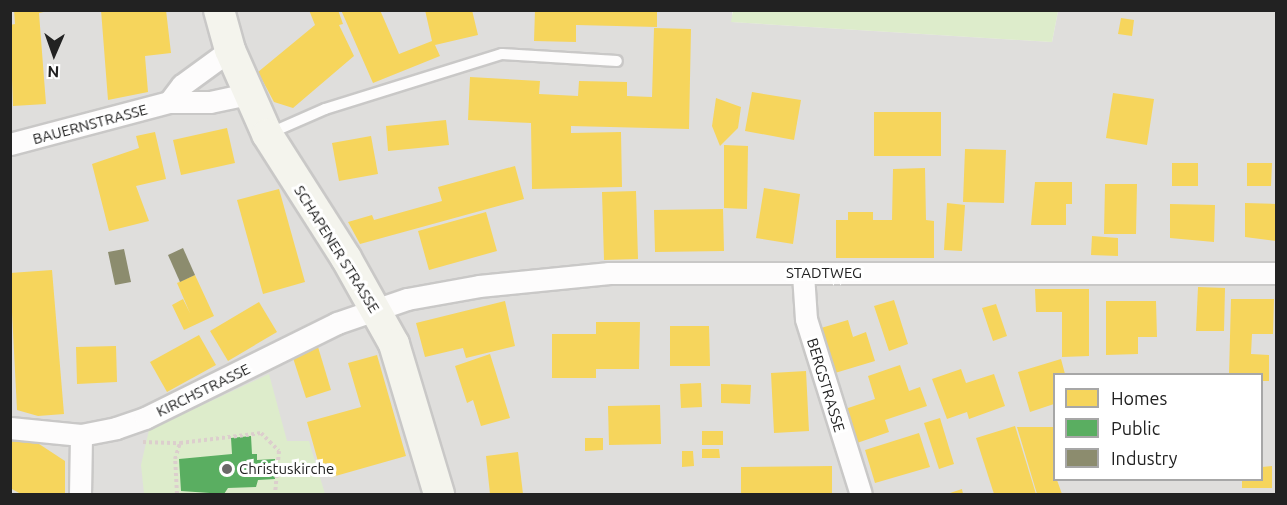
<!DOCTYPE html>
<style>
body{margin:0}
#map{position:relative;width:1287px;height:505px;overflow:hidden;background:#f0eeeb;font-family:Ubuntu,sans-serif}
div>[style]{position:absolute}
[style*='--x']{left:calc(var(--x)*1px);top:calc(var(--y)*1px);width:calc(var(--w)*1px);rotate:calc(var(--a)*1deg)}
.residential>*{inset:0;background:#dfdedc}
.grass>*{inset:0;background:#ddeccb}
.homes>*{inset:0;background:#f6d55c}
.public>*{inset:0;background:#5aae61}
.industry>*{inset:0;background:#8c8c6e}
.path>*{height:4px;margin-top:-2px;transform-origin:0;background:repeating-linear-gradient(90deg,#dccecd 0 3px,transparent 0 6px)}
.roads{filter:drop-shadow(2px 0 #c9c8c7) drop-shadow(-2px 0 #c9c8c7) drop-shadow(0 2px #c9c8c7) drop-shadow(0 -2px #c9c8c7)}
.lane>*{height:10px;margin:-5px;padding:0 5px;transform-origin:5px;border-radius:5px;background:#fdfcfc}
.street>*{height:21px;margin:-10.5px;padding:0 10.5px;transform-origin:10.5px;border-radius:10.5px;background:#fdfcfc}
.secondary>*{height:30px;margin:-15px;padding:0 15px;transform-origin:15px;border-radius:15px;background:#f4f4ed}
.dots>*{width:16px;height:16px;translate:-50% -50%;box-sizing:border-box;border:3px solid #fff;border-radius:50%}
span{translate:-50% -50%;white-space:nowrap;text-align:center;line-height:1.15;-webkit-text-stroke:6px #fff;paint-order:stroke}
.street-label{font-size:15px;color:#222}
.poi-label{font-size:15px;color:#222}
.left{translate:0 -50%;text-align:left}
.frame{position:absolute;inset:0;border:12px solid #222;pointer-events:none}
.legend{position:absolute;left:1053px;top:373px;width:210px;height:108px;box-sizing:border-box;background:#fff;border:2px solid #a7a7a7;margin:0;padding:8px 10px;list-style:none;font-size:18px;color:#222}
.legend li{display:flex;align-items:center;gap:12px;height:30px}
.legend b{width:30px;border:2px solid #a7a7a7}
.north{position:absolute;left:24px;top:24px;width:60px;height:60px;-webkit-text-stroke:4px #fff;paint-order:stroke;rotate:182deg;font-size:16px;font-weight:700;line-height:24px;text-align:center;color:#222}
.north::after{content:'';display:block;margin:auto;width:21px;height:27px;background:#222;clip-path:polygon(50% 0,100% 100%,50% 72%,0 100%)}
</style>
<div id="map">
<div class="residential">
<div style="clip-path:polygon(evenodd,732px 10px,732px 22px,1052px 42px,1058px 11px,1276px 11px,1276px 494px,11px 494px,10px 11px,732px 10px,1054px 374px,1262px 374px,1262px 480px,1054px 480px,1054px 374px)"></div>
</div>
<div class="grass">
<div style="clip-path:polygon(733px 10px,1058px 10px,1058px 11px,1052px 42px,731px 22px)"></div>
<div style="clip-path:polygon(269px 374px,287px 441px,309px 441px,325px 494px,144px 494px,141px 465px,149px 430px)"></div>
</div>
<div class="homes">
<div style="clip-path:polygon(14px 10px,53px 10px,39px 13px,46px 104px,13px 106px,10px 25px,15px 24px)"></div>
<div style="clip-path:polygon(101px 10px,166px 10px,171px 53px,145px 56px,148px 92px,108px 100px)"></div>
<div style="clip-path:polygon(309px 10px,338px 10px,343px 24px,339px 25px,354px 56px,293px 108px,274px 102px,258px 72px,315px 25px)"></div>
<div style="clip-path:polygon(341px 10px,380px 10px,399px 54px,432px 41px,425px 10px,472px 10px,478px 35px,435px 45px,440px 56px,373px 83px)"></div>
<div style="clip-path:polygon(535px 10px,657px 10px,657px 27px,576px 25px,576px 42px,534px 41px)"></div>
<div style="clip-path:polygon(1121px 18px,1134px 20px,1132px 36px,1118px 34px)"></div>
<div style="clip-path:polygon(654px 28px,691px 29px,689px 129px,571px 126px,571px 133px,621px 132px,622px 187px,532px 189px,531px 123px,468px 120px,470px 77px,540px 81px,539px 94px,578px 96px,579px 81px,627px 82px,627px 96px,652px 97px)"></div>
<div style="clip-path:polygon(752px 92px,801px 100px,794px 140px,745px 131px)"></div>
<div style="clip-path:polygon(1113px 93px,1154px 99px,1147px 145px,1106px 138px)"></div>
<div style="clip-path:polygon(716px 98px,741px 107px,738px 128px,720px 146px,712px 126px)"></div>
<div style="clip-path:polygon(874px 112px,941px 112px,941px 156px,874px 156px)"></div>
<div style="clip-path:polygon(446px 120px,449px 145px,388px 151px,386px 126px)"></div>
<div style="clip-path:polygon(227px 128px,235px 163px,181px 175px,173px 140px)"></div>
<div style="clip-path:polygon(155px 132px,166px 179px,136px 186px,149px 221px,109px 231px,92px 164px,139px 148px,136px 136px)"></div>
<div style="clip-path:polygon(371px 136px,378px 174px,339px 181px,332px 143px)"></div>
<div style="clip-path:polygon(724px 145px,748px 146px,747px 209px,724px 208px)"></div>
<div style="clip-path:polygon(965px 149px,1006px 150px,1004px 203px,963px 202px)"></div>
<div style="clip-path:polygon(1172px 163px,1198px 163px,1198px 186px,1172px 186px)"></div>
<div style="clip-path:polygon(1247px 163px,1272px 163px,1271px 186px,1247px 186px)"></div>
<div style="clip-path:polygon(515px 166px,524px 199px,360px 244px,348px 222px,372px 215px,374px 220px,442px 201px,438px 187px)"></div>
<div style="clip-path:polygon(925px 168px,926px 220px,934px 221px,934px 258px,836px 258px,836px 220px,848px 220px,848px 212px,873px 212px,873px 220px,892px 220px,893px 169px)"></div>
<div style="clip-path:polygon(1035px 182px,1072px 182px,1072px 204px,1066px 204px,1066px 225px,1031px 225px)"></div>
<div style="clip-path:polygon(1105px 184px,1137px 184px,1136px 234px,1104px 234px)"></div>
<div style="clip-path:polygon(764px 188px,800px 194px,793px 244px,756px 238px)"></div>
<div style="clip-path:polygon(279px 189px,305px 282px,263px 294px,237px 200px)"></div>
<div style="clip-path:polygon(636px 191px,638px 259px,604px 260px,602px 192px)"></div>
<div style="clip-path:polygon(947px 203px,965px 205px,962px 251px,944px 250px)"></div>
<div style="clip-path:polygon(1245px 203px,1276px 204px,1276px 241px,1245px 237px)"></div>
<div style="clip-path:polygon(1170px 204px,1215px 205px,1214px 242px,1170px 238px)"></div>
<div style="clip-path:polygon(723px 209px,724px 251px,655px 252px,654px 210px)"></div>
<div style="clip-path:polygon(486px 212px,497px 251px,429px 270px,418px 231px)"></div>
<div style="clip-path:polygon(1092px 236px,1118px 238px,1118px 256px,1091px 255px)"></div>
<div style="clip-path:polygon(52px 270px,64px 414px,38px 416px,17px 410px,10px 273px)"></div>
<div style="clip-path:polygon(195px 275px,214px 316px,184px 330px,172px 305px,183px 299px,190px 313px,177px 283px)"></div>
<div style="clip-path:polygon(1198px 287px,1225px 288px,1224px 331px,1196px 331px)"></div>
<div style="clip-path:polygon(1035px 289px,1089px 289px,1089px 356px,1062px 357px,1062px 312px,1036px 312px)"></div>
<div style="clip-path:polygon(1231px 299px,1274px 299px,1273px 334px,1252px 334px,1251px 354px,1269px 355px,1269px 381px,1262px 381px,1262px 374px,1229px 374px)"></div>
<div style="clip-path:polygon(894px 300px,908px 344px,889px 351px,874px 306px)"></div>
<div style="clip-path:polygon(505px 301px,515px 346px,466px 358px,463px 348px,425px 357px,416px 323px)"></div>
<div style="clip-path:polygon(1106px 301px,1156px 301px,1157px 337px,1138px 337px,1138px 354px,1106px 355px)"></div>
<div style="clip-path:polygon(259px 302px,277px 332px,228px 361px,210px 331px)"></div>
<div style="clip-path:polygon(996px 304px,1007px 336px,993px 341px,982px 308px)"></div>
<div style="clip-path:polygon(848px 320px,853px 337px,866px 332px,875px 361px,835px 373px,821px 328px)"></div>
<div style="clip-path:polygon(596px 322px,640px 322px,639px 369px,596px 369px,596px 378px,552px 378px,552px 334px,596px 334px)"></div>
<div style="clip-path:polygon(670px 326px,709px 326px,710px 366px,670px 366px)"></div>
<div style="clip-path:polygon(199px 335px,216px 365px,167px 392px,150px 362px)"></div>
<div style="clip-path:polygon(116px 346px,117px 382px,77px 384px,76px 347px)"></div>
<div style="clip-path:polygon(318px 347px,331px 390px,306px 398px,293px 358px)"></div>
<div style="clip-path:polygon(490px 354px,510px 418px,481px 426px,473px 400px,467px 403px,455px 366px)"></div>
<div style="clip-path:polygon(377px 355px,406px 456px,332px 477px,328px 463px,319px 465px,307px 422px,361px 407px,348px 363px)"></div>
<div style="clip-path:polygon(1061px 359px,1065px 374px,1054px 374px,1054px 404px,1030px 412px,1018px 372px)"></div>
<div style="clip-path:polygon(900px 365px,909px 391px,920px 387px,927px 406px,885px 420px,889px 432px,857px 443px,845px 409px,875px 399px,868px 376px)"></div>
<div style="clip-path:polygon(961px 369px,966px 383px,994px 374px,1005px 406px,969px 419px,967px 412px,947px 419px,932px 379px)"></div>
<div style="clip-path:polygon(806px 371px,809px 431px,774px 433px,771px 373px)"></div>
<div style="clip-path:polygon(701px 383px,702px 407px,681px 408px,680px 384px)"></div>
<div style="clip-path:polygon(721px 384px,751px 385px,750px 404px,721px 403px)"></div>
<div style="clip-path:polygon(660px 405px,661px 444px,609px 445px,608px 406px)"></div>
<div style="clip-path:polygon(940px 418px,954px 464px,939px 469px,924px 423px)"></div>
<div style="clip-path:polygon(1015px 426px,1036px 494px,994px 494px,976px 438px)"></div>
<div style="clip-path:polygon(1017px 427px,1054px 427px,1053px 469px,1062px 494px,1037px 494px)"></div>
<div style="clip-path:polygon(702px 431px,723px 431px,723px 445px,702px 445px)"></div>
<div style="clip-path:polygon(919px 433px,930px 467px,875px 483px,865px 450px)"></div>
<div style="clip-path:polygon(585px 438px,603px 438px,603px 450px,585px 451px)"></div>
<div style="clip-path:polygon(33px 440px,65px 461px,65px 494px,21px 494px,10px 488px,10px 441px)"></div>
<div style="clip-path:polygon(702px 449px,719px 449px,720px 458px,702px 458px)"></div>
<div style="clip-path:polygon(682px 451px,693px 451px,694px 466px,682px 467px)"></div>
<div style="clip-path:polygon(518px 452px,523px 494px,490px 494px,486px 456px)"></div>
<div style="clip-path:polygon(832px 466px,832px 494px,741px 494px,741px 467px)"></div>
<div style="clip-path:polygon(1272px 466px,1272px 488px,1242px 488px,1242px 480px,1262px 480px,1262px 467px)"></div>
<div style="clip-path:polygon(962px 489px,963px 494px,947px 494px)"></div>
</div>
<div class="public">
<div style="clip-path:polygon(251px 436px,252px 454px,257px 454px,257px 460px,275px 459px,275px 479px,258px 480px,256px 487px,228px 488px,224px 494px,181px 491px,179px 459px,232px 454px,231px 438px)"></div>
</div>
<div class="industry">
<div style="clip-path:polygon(183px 248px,195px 275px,180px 282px,168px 255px)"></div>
<div style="clip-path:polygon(124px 249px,131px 282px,115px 285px,108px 252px)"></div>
</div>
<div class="path">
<div style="--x:143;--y:442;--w:37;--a:2"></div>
<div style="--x:177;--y:494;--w:35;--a:-93"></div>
<div style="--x:175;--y:459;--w:17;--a:-73"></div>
<div style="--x:180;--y:443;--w:82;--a:-7"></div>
<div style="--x:261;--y:433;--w:25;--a:45"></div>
<div style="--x:279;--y:451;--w:43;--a:95.3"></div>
</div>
<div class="roads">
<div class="lane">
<div style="--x:268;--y:134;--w:62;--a:-23.7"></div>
<div style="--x:325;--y:109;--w:185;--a:-17.3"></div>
<div style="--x:502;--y:54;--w:115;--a:3.5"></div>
</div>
<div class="street">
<div style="--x:169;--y:102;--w:21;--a:-53"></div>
<div style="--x:182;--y:85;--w:59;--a:-36.1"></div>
<div style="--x:10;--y:144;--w:164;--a:-14.8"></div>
<div style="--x:169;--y:102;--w:41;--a:0"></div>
<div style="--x:210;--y:102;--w:39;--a:-12"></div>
<div style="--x:803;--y:274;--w:45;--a:86.2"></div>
<div style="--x:806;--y:319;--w:183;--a:72.6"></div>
<div style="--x:10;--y:428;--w:71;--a:5.6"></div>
<div style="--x:81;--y:435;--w:36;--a:-11"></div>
<div style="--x:116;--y:428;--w:31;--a:-19"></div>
<div style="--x:145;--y:418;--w:214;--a:-26.3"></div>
<div style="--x:337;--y:323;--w:74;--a:-18.9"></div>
<div style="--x:407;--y:299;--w:73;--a:-10.2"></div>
<div style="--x:479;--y:286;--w:131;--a:-5.7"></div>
<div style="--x:609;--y:273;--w:667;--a:0"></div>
<div style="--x:80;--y:494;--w:59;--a:-89"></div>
</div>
<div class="secondary">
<div style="--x:219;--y:10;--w:41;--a:74.6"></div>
<div style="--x:230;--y:50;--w:92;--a:66.2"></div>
<div style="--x:267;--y:134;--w:147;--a:57.5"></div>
<div style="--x:346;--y:258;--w:98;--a:60.8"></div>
<div style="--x:394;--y:344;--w:157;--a:73.3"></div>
</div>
</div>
<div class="dots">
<div style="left:227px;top:469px;background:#6a6968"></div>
</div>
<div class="street-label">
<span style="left:90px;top:124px;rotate:-15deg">BAUERNSTRASSE</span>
<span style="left:337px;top:249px;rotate:58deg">SCHAPENER STRASSE</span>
<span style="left:824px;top:273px">STADTWEG</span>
<span style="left:826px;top:385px;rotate:73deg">BERGSTRASSE</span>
<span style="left:203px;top:390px;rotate:-26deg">KIRCHSTRASSE</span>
</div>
<div class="poi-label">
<span class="left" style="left:239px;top:469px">Christuskirche</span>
</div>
<div class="frame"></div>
<ul class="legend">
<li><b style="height:16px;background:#f6d55c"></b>Homes</li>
<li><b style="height:16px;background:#5aae61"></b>Public</li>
<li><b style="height:16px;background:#8c8c6e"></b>Industry</li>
</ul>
<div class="north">N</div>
</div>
